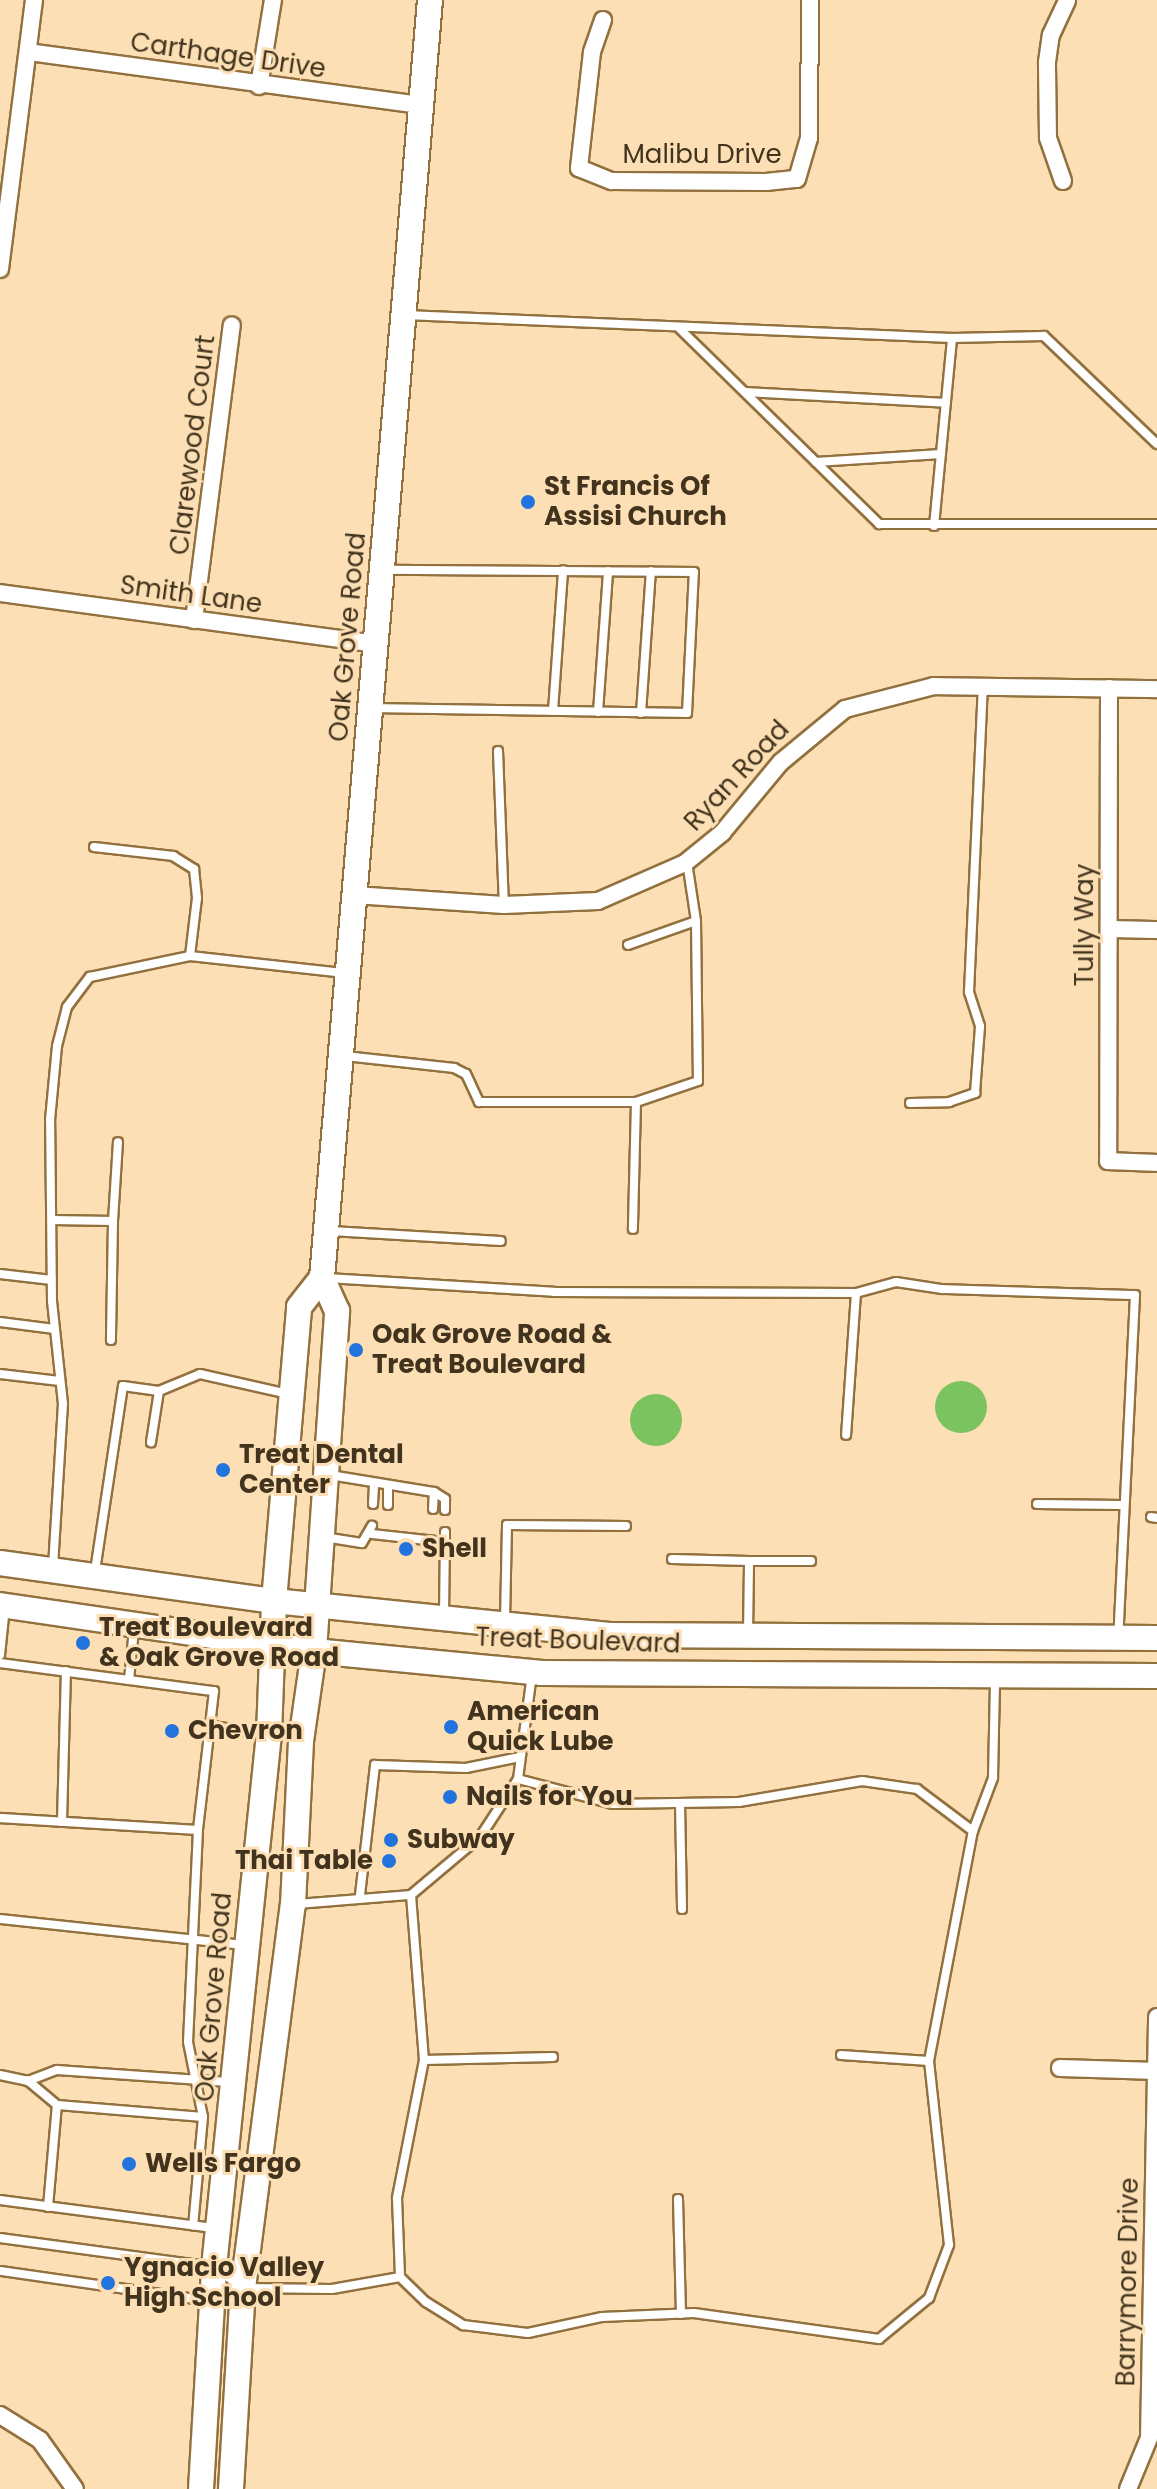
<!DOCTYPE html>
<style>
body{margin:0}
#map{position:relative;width:1157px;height:2489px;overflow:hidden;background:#fcdfb4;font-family:Poppins,sans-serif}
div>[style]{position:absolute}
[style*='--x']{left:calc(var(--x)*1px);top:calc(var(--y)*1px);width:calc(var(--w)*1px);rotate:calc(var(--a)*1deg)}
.water>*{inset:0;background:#7bc35e}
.round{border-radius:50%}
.roads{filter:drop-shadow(2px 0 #92713e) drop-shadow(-2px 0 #92713e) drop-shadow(0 2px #92713e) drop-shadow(0 -2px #92713e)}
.lane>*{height:8px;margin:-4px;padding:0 4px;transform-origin:4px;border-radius:4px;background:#fff}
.street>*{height:16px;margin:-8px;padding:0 8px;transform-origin:8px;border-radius:8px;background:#fff}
.secondary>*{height:24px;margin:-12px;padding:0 12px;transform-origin:12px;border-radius:12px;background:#fff}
.dots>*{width:22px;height:22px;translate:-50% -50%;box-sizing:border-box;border:4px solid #fcdfb4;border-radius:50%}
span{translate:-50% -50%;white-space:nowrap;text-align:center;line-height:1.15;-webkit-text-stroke:6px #fcdfb4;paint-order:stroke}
.street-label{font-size:26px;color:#41331d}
.poi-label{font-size:26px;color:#41331d;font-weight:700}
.left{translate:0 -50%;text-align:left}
.right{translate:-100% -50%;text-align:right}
</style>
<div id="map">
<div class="water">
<div class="round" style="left:935px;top:1381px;width:52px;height:52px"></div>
<div class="round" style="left:630px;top:1394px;width:52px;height:52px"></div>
</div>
<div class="roads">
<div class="lane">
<div style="--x:405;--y:315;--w:547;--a:2.41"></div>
<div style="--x:952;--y:338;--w:92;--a:-1.2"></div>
<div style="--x:1044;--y:336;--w:156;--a:43.7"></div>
<div style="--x:680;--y:329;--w:279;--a:44.4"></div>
<div style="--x:879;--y:524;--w:278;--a:0"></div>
<div style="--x:745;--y:392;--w:201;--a:3.1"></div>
<div style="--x:816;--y:462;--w:125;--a:-3.7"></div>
<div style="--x:934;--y:526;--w:189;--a:-84.5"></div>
<div style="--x:374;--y:708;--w:313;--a:0.9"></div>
<div style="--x:687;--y:713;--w:141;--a:-87.2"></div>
<div style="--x:694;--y:572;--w:308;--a:-179.6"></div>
<div style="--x:553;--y:711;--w:141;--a:-85.9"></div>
<div style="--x:598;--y:712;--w:141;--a:-85.9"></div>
<div style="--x:641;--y:713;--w:142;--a:-86"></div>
<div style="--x:498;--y:751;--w:154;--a:87.8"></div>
<div style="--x:94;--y:847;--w:80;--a:6.5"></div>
<div style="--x:173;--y:856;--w:25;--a:32"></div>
<div style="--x:194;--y:869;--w:29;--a:84"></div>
<div style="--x:197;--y:898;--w:58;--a:96.9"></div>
<div style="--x:687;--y:862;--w:60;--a:81.3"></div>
<div style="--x:628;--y:945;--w:72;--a:-19.4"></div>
<div style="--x:696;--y:921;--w:160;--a:89.3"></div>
<div style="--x:698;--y:1081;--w:65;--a:161.3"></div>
<div style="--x:345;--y:1056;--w:110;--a:6.3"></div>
<div style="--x:454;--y:1068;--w:13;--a:27"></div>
<div style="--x:466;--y:1074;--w:31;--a:65"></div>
<div style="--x:479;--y:1102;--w:157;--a:0"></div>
<div style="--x:636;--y:1102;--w:127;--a:91.4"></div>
<div style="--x:910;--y:1103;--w:39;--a:-1"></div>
<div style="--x:949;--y:1102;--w:28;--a:-19"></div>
<div style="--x:975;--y:1093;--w:67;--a:-85.7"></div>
<div style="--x:980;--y:1026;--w:36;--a:-108"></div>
<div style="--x:969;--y:992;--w:305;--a:-87.4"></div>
<div style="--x:52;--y:1220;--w:61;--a:0.9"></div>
<div style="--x:113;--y:1221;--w:119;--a:91"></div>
<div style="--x:113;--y:1221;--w:79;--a:-86.4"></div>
<div style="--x:331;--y:1231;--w:170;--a:3.4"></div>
<div style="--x:0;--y:1274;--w:52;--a:6.6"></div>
<div style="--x:327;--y:1278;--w:227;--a:3.5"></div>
<div style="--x:554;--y:1292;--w:302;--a:0.2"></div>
<div style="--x:856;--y:1293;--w:142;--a:94"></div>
<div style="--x:856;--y:1293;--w:41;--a:-15.4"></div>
<div style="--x:896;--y:1282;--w:47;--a:8.7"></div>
<div style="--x:942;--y:1289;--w:193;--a:1.8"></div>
<div style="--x:1135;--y:1295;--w:342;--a:92.8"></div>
<div style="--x:0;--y:1322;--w:55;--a:7.3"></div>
<div style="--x:0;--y:1374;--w:60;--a:6.7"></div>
<div style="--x:159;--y:1391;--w:44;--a:-22.5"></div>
<div style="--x:200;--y:1374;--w:90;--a:12.8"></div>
<div style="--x:330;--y:1475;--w:105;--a:9.3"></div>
<div style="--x:434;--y:1492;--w:13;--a:32"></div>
<div style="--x:445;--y:1499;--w:11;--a:90"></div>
<div style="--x:373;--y:1504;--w:19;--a:-87"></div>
<div style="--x:1037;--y:1504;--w:84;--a:0.7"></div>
<div style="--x:388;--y:1505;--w:18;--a:-90"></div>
<div style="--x:433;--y:1509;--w:17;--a:-87"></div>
<div style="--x:1151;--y:1517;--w:6;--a:9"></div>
<div style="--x:372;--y:1534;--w:73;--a:6.3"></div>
<div style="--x:324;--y:1537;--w:38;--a:9"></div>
<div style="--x:362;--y:1543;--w:20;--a:-60"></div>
<div style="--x:672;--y:1559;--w:77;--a:1.5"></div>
<div style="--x:53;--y:1567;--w:163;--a:-86.5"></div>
<div style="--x:63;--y:1404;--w:104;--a:-96.1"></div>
<div style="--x:52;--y:1301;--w:181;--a:-90.6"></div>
<div style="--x:50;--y:1120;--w:74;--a:-84.6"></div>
<div style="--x:57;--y:1046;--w:40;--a:-75.6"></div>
<div style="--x:67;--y:1007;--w:38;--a:-53"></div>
<div style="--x:90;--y:977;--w:102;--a:-11.9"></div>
<div style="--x:190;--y:956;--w:156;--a:6.3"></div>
<div style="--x:95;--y:1571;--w:187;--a:-81.4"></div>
<div style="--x:123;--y:1386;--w:36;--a:8"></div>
<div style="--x:159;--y:1391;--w:52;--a:98.9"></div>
<div style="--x:444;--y:1616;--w:84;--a:-89.3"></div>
<div style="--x:505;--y:1621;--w:96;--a:-88.8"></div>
<div style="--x:507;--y:1525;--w:119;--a:0.5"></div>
<div style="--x:748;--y:1635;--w:74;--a:-89.2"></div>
<div style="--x:749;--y:1561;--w:62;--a:0"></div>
<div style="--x:0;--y:1655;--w:48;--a:-84.1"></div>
<div style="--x:0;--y:1663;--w:216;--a:7.5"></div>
<div style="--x:214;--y:1691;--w:140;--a:96.6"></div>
<div style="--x:198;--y:1830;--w:212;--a:92.7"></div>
<div style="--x:188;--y:2042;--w:76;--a:78.7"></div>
<div style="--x:203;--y:2117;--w:109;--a:95.2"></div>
<div style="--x:532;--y:1674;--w:106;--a:97.6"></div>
<div style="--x:518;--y:1779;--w:69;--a:123.2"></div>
<div style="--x:480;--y:1837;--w:90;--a:140"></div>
<div style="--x:411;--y:1895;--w:166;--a:85.5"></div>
<div style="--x:424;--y:2060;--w:141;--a:101.1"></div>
<div style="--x:397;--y:2198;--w:79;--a:87.8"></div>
<div style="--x:400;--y:2277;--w:36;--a:44"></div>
<div style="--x:426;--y:2302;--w:44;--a:31.9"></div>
<div style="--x:463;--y:2325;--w:65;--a:7"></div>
<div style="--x:528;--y:2333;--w:76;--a:-12.2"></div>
<div style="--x:602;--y:2317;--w:92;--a:-2.5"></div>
<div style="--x:694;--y:2313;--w:187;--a:8"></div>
<div style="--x:879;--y:2339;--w:65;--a:-39.4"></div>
<div style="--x:929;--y:2298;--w:57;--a:-69.3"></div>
<div style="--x:949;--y:2245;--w:185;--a:-96.2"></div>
<div style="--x:929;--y:2061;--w:234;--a:-79.2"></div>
<div style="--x:973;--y:1831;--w:57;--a:-69.3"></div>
<div style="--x:993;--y:1778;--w:98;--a:-88.8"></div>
<div style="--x:129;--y:1680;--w:51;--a:-84.4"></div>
<div style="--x:213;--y:1726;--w:55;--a:8.4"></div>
<div style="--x:518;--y:1779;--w:98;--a:14.7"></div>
<div style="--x:613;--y:1804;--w:126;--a:-0.9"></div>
<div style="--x:739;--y:1802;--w:125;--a:-9.7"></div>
<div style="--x:862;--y:1781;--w:56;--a:8.3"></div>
<div style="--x:917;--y:1789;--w:70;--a:36.9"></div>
<div style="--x:680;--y:1803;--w:106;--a:88.9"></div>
<div style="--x:0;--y:1818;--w:198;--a:3.5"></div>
<div style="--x:62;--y:1822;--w:151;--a:-88.5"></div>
<div style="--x:360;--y:1895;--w:131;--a:-83.4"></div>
<div style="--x:375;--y:1765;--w:91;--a:1.9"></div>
<div style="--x:466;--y:1768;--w:55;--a:-11.5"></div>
<div style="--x:298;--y:1904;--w:113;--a:-4.6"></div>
<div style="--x:0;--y:1919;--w:246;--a:6.1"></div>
<div style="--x:841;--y:2055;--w:88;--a:3.9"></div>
<div style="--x:424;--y:2060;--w:129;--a:-1.3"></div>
<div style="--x:0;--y:2075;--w:29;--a:12"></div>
<div style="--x:203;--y:2117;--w:146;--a:-175.3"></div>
<div style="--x:57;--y:2105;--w:38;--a:-140"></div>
<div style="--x:28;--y:2081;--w:31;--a:-21"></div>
<div style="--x:57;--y:2070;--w:172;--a:4"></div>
<div style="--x:678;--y:2199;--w:115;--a:88.5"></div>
<div style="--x:0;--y:2200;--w:215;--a:7.5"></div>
<div style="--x:48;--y:2207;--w:102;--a:-85"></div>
<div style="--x:0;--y:2238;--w:216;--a:7.7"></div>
<div style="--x:214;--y:2267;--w:36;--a:36"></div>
<div style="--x:243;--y:2288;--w:30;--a:153"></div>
<div style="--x:216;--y:2302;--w:218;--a:-171.8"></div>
<div style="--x:247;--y:2288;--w:85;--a:0.7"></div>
<div style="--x:332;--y:2289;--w:69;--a:-10"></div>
</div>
<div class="street">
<div style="--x:603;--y:20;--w:34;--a:109"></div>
<div style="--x:592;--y:52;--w:117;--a:96.4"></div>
<div style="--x:579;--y:168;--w:35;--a:22"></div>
<div style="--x:612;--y:181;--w:154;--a:0.4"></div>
<div style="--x:766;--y:182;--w:31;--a:-6"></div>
<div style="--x:797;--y:179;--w:43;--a:-73.7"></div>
<div style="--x:809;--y:138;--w:138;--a:-89.6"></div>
<div style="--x:28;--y:52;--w:397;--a:7.7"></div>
<div style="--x:259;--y:86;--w:87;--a:-80.8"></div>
<div style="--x:1063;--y:181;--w:46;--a:-109.2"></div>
<div style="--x:1048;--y:138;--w:76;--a:-90.8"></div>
<div style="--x:1047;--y:62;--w:27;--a:-82"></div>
<div style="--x:1051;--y:35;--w:38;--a:-65"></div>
<div style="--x:0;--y:269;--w:271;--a:-82.8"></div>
<div style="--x:0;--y:593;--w:378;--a:7.7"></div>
<div style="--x:194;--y:620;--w:297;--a:-82.7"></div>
<div style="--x:1109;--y:688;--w:473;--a:90.1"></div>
<div style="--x:1108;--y:1161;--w:49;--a:2.3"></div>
<div style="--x:354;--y:895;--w:150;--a:3.8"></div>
<div style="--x:504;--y:905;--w:94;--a:-2.4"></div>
<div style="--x:598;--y:901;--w:95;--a:-23.6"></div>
<div style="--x:685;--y:863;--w:48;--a:-39"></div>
<div style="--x:722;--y:833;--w:92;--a:-50.3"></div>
<div style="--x:781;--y:762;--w:83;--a:-39.6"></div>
<div style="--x:845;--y:709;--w:92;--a:-14.5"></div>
<div style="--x:934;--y:686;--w:223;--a:0.8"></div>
<div style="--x:1109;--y:929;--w:48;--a:1.2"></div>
<div style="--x:1060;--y:2068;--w:97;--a:1.8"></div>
<div style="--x:0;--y:2415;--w:47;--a:32"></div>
<div style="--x:40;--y:2440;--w:60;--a:54.5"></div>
<div style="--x:1128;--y:2489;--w:55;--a:-67.6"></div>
<div style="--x:1149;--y:2438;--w:421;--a:-88.9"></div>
</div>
<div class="secondary">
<div style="--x:0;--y:1563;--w:277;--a:7.9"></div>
<div style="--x:274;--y:1601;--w:337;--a:5.8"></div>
<div style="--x:609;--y:1635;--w:548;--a:0.31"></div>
<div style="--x:0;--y:1605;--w:317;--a:8.3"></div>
<div style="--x:314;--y:1651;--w:229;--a:5.5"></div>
<div style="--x:542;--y:1673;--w:615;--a:0.28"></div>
<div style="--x:201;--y:2489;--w:222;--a:-86.6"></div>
<div style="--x:214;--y:2267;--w:536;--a:-84.11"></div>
<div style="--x:269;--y:1734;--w:133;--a:-87.8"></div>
<div style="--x:274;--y:1601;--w:295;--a:-85.1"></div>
<div style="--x:299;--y:1307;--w:37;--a:-52"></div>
<div style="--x:231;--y:2489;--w:201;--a:-86.6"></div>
<div style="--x:243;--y:2288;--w:386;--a:-82.6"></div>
<div style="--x:293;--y:1905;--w:164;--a:-87.2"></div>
<div style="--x:301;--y:1741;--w:91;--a:-81.8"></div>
<div style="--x:314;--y:1651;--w:341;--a:-86.1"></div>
<div style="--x:337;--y:1311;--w:36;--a:-114"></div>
<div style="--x:322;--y:1278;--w:1283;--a:-85.17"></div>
</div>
</div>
<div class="dots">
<div style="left:528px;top:502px;background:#2273dd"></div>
<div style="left:356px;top:1350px;background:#2273dd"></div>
<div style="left:223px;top:1470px;background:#2273dd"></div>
<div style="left:406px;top:1549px;background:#2273dd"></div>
<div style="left:83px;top:1643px;background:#2273dd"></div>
<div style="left:451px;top:1727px;background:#2273dd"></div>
<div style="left:172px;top:1731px;background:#2273dd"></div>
<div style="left:450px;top:1797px;background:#2273dd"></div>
<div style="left:391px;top:1840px;background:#2273dd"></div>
<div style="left:389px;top:1861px;background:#2273dd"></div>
<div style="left:129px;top:2164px;background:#2273dd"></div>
<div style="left:108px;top:2283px;background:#2273dd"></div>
</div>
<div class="street-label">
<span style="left:228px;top:56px;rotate:8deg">Carthage Drive</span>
<span style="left:702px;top:155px">Malibu Drive</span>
<span style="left:193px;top:445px;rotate:-83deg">Clarewood Court</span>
<span style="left:191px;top:595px;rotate:8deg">Smith Lane</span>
<span style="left:348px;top:637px;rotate:-85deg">Oak Grove Road</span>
<span style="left:737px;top:776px;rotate:-47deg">Ryan Road</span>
<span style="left:1085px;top:925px;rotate:-90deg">Tully Way</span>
<span style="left:578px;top:1641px;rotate:2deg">Treat Boulevard</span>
<span style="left:214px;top:1997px;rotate:-85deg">Oak Grove Road</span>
<span style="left:1128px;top:2282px;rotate:-89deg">Barrymore Drive</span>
</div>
<div class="poi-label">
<span class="left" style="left:544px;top:502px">St Francis Of<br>Assisi Church</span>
<span class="left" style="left:372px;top:1350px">Oak Grove Road &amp;<br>Treat Boulevard</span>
<span class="left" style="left:239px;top:1470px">Treat Dental<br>Center</span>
<span class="left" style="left:422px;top:1549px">Shell</span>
<span class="left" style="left:99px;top:1643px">Treat Boulevard<br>&amp; Oak Grove Road</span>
<span class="left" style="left:467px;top:1727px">American<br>Quick Lube</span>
<span class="left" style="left:188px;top:1731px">Chevron</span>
<span class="left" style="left:466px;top:1797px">Nails for You</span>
<span class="left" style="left:407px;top:1840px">Subway</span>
<span class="right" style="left:373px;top:1861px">Thai Table</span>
<span class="left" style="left:145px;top:2164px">Wells Fargo</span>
<span class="left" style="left:124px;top:2283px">Ygnacio Valley<br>High School</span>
</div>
</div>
